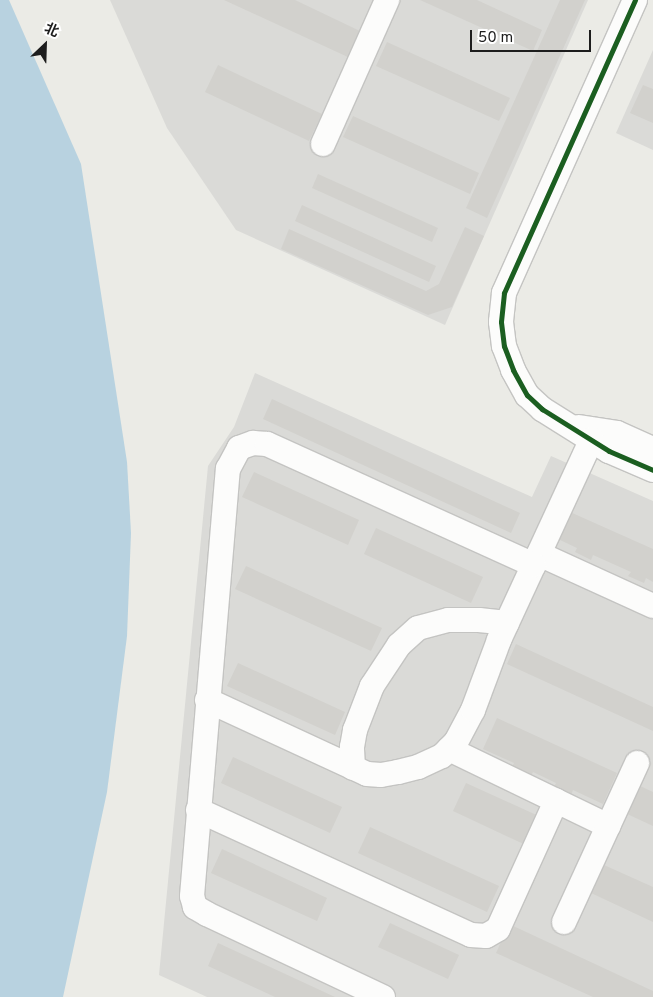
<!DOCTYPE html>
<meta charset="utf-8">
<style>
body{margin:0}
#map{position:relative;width:653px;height:997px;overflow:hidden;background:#ebebe6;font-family:Overpass,"Noto Sans SC",sans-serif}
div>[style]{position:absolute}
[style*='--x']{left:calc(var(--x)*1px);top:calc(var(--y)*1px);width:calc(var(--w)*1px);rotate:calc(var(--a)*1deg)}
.residential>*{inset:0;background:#dadad7}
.water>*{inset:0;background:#b8d2e0}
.building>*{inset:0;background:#d2d1cd}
.roads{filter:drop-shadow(1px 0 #c4c4c2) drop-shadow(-1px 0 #c4c4c2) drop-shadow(0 1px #c4c4c2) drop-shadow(0 -1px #c4c4c2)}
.minor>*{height:24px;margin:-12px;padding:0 12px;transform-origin:12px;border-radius:12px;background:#fcfcfb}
.cycleway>*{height:5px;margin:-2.5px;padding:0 2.5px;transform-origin:2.5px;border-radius:2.5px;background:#1b5e20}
span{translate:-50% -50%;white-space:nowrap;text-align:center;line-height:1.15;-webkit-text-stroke:4px #fff;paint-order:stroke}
.north{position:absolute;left:20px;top:20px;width:50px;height:50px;-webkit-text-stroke:4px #fff;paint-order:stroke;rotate:24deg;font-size:14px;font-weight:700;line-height:20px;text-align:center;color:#1d1d1d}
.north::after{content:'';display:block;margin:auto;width:18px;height:22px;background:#1d1d1d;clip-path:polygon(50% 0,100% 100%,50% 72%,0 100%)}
.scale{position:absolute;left:470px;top:30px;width:121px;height:22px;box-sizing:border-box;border:2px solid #1d1d1d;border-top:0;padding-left:6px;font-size:15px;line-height:18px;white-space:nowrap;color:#1d1d1d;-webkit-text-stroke:4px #fff;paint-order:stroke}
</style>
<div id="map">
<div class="residential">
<div style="clip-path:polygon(110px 0,588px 0,445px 325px,236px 230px,167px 128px)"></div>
<div style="clip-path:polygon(653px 50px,653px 150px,616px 133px)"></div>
<div style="clip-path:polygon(255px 373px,532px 497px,551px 456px,653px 501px,653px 997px,207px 997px,159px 975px,208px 466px,234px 427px)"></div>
</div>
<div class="water">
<div style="clip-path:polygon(0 0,9px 0,81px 164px,127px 462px,131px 533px,127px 636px,107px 792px,63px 997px,0 997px)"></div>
</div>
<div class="building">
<div style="clip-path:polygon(224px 0,295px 0,362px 32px,350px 58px)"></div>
<div style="clip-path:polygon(420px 0,477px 0,542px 30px,533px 51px)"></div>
<div style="clip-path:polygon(560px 0,585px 0,487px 218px,466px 208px)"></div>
<div style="clip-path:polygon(387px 42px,510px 98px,499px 121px,376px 66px)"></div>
<div style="clip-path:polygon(218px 65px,322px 114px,309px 141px,205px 92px)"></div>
<div style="clip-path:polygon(643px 85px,653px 89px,653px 123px,630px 113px)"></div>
<div style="clip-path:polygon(353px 116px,479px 173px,470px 194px,343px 137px)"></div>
<div style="clip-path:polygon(318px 174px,438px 228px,432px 242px,312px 188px)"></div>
<div style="clip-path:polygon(302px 205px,436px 266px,429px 282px,295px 221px)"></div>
<div style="clip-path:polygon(465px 227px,484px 236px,452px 307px,428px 315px,281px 249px,289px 229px,426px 291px,439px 284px)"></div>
<div style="clip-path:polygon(272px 399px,520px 513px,511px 533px,263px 419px)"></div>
<div style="clip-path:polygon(254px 472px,359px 520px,348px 545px,242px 497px)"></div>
<div style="clip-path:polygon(570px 512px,653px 549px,653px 582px,646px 578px,644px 583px,628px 576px,631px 572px,593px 555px,591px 560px,575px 552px,577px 548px,558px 539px)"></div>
<div style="clip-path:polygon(376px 528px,483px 577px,471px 603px,364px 554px)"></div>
<div style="clip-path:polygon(246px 566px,382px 628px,371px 651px,235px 589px)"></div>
<div style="clip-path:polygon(516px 644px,653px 707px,653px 731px,507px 664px)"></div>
<div style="clip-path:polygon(238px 663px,345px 712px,335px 735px,227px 686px)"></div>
<div style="clip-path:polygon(497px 718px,617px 773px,603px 804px,573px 790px,571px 795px,554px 787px,556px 783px,533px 772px,531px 776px,512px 767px,514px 763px,483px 749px)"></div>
<div style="clip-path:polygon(233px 757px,342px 807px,330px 833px,221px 783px)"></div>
<div style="clip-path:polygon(466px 783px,543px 818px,530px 847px,453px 811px)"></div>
<div style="clip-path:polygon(638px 785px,653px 792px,653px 826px,625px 813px)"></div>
<div style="clip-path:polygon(370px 827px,499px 886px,487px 912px,358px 853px)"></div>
<div style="clip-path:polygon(222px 849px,327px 898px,317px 921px,211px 873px)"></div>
<div style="clip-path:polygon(604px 865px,653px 887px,653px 922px,591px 893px)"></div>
<div style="clip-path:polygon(390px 923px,459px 955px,448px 979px,378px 947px)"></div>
<div style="clip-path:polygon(509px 924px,653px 991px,653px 997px,593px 997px,496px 953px)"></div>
<div style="clip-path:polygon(218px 943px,335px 997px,275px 997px,208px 966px)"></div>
</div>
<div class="roads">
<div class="minor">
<div style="--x:635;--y:0;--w:321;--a:114.1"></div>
<div style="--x:504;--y:293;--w:29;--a:96"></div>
<div style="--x:501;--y:322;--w:24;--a:83"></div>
<div style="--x:504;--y:346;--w:26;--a:69"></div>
<div style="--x:513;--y:370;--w:29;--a:61"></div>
<div style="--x:527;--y:395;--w:21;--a:43"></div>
<div style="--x:542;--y:409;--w:79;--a:32.1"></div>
<div style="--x:609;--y:451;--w:48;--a:23.4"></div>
<div style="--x:323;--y:144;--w:158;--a:-66"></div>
<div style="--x:579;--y:427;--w:38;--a:9"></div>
<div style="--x:617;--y:433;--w:39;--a:24"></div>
<div style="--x:539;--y:554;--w:125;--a:24.5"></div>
<div style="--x:207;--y:700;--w:176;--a:24.8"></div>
<div style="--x:367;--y:774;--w:14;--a:4"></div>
<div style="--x:381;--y:775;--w:17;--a:-10"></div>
<div style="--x:398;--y:772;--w:21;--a:-14"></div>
<div style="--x:418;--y:767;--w:26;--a:-25"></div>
<div style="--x:442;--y:756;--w:20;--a:-45"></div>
<div style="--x:456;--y:742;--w:36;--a:-62"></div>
<div style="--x:473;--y:710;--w:75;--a:-69.6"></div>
<div style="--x:499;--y:640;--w:221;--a:-65.2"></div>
<div style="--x:449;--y:749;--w:177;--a:25.8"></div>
<div style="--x:353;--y:768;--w:21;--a:-93"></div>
<div style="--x:352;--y:747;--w:17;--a:-80"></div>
<div style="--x:355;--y:730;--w:47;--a:-68.9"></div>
<div style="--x:372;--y:686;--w:49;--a:-56.6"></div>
<div style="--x:399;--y:645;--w:25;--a:-42"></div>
<div style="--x:418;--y:628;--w:31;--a:-15"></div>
<div style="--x:448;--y:620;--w:31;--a:0"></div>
<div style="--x:479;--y:620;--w:28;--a:6"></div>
<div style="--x:198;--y:810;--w:300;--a:24.6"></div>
<div style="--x:471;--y:935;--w:15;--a:4"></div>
<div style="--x:486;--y:936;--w:14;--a:-30"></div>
<div style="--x:498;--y:929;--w:141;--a:-65.6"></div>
<div style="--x:564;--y:922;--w:175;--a:-65.3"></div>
<div style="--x:383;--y:997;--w:195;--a:-154.8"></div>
<div style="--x:207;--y:914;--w:14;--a:-150"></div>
<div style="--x:195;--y:907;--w:11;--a:-105"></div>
<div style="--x:192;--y:896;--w:429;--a:-85.2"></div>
<div style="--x:228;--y:469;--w:24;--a:-62"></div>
<div style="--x:239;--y:448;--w:15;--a:-20"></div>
<div style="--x:253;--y:443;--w:14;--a:4"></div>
<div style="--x:267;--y:444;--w:293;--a:24.4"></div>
</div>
</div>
<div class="cycleway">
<div style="--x:635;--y:0;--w:321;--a:114.1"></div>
<div style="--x:504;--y:293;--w:29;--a:96"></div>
<div style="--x:501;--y:322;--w:24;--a:83"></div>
<div style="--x:504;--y:346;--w:26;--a:69"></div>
<div style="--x:513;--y:370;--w:29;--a:61"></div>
<div style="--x:527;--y:395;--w:21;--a:43"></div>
<div style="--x:542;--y:409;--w:79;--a:32.1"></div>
<div style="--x:609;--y:451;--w:48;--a:23.4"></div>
</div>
<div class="north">北</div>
<div class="scale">50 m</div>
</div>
